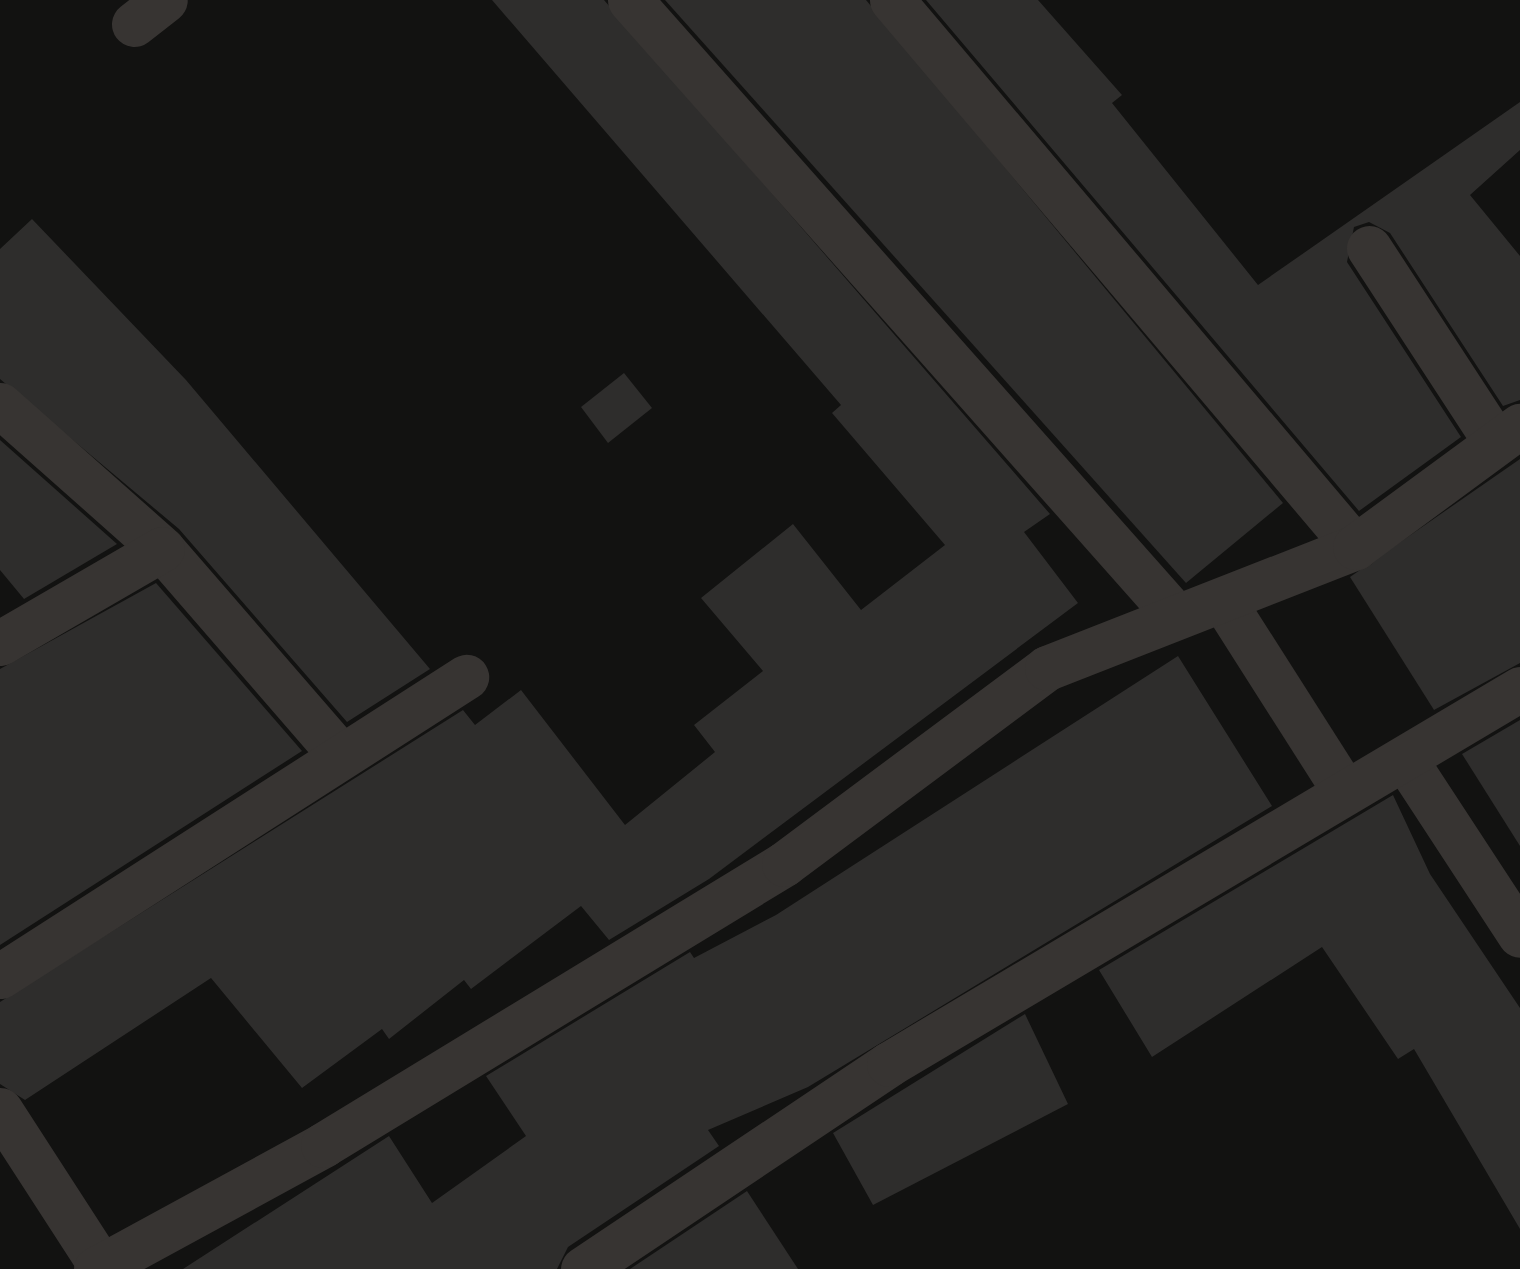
<!DOCTYPE html>
<style>
body{margin:0}
#map{position:relative;width:1520px;height:1269px;overflow:hidden;background:#121211;font-family:Overpass,sans-serif}
div>[style]{position:absolute}
[style*='--x']{left:calc(var(--x)*1px);top:calc(var(--y)*1px);width:calc(var(--w)*1px);rotate:calc(var(--a)*1deg)}
.building>*{inset:0;background:#2e2d2c}
.street>*{height:45px;margin:-22.5px;padding:0 22.5px;transform-origin:22.5px;border-radius:22.5px;background:#373432}
span{translate:-50% -50%;white-space:nowrap;text-align:center;line-height:1.15;-webkit-text-stroke:8px #0d0d0c;paint-order:stroke}
</style>
<div id="map">
<div class="building">
<div style="clip-path:polygon(492px 0,604px 0,1050px 514px,1024px 532px,1078px 603px,709px 879px,609px 940px,581px 906px,471px 989px,464px 980px,389px 1039px,382px 1029px,302px 1088px,211px 978px,25px 1100px,0 1084px,0 1002px,463px 710px,475px 725px,521px 690px,625px 825px,715px 752px,694px 725px,763px 671px,701px 598px,793px 524px,861px 610px,945px 545px,832px 413px,841px 405px)"></div>
<div style="clip-path:polygon(665px 0,866px 0,1283px 503px,1186px 583px)"></div>
<div style="clip-path:polygon(926px 0,1038px 0,1122px 95px,1112px 103px,1258px 285px,1520px 102px,1520px 150px,1470px 195px,1520px 256px,1520px 400px,1503px 406px,1390px 233px,1369px 222px,1354px 227px,1347px 262px,1461px 437px,1359px 511px)"></div>
<div style="clip-path:polygon(32px 219px,186px 380px,430px 669px,347px 722px,179px 529px,0 379px,0 249px)"></div>
<div style="clip-path:polygon(624px 373px,652px 408px,608px 443px,581px 407px)"></div>
<div style="clip-path:polygon(0 440px,117px 544px,24px 599px,0 570px)"></div>
<div style="clip-path:polygon(1520px 459px,1520px 663px,1434px 710px,1350px 577px)"></div>
<div style="clip-path:polygon(156px 583px,302px 751px,0 945px,0 669px)"></div>
<div style="clip-path:polygon(1178px 656px,1272px 806px,808px 1087px,708px 1130px,719px 1146px,568px 1247px,557px 1269px,183px 1269px,389px 1136px,432px 1203px,526px 1136px,486px 1076px,690px 952px,694px 958px,776px 915px)"></div>
<div style="clip-path:polygon(1520px 720px,1520px 846px,1462px 754px)"></div>
<div style="clip-path:polygon(1393px 795px,1430px 874px,1520px 1008px,1520px 1229px,1414px 1049px,1398px 1059px,1322px 947px,1152px 1057px,1099px 970px)"></div>
<div style="clip-path:polygon(1025px 1014px,1068px 1104px,873px 1205px,833px 1133px)"></div>
<div style="clip-path:polygon(747px 1191px,798px 1269px,630px 1269px)"></div>
</div>
<div class="street">
<div style="--x:630;--y:0;--w:823;--a:48.45"></div>
<div style="--x:892;--y:0;--w:717;--a:49.75"></div>
<div style="--x:134;--y:24;--w:39;--a:-38"></div>
<div style="--x:1369;--y:248;--w:229;--a:56.9"></div>
<div style="--x:0;--y:405;--w:217;--a:41.6"></div>
<div style="--x:162;--y:549;--w:274;--a:49.1"></div>
<div style="--x:1224;--y:602;--w:219;--a:57.5"></div>
<div style="--x:0;--y:643;--w:187;--a:-30.1"></div>
<div style="--x:1408;--y:764;--w:204;--a:56.8"></div>
<div style="--x:0;--y:976;--w:554;--a:-32.69"></div>
<div style="--x:0;--y:1110;--w:186;--a:57.1"></div>
<div style="--x:96;--y:1269;--w:259;--a:-28.6"></div>
<div style="--x:323;--y:1145;--w:540;--a:-31.36"></div>
<div style="--x:784;--y:864;--w:328;--a:-36.7"></div>
<div style="--x:1047;--y:668;--w:331;--a:-21.4"></div>
<div style="--x:1355;--y:547;--w:205;--a:-36.3"></div>
<div style="--x:583;--y:1269;--w:368;--a:-33.8"></div>
<div style="--x:889;--y:1064;--w:734;--a:-30.72"></div>
</div>
</div>
